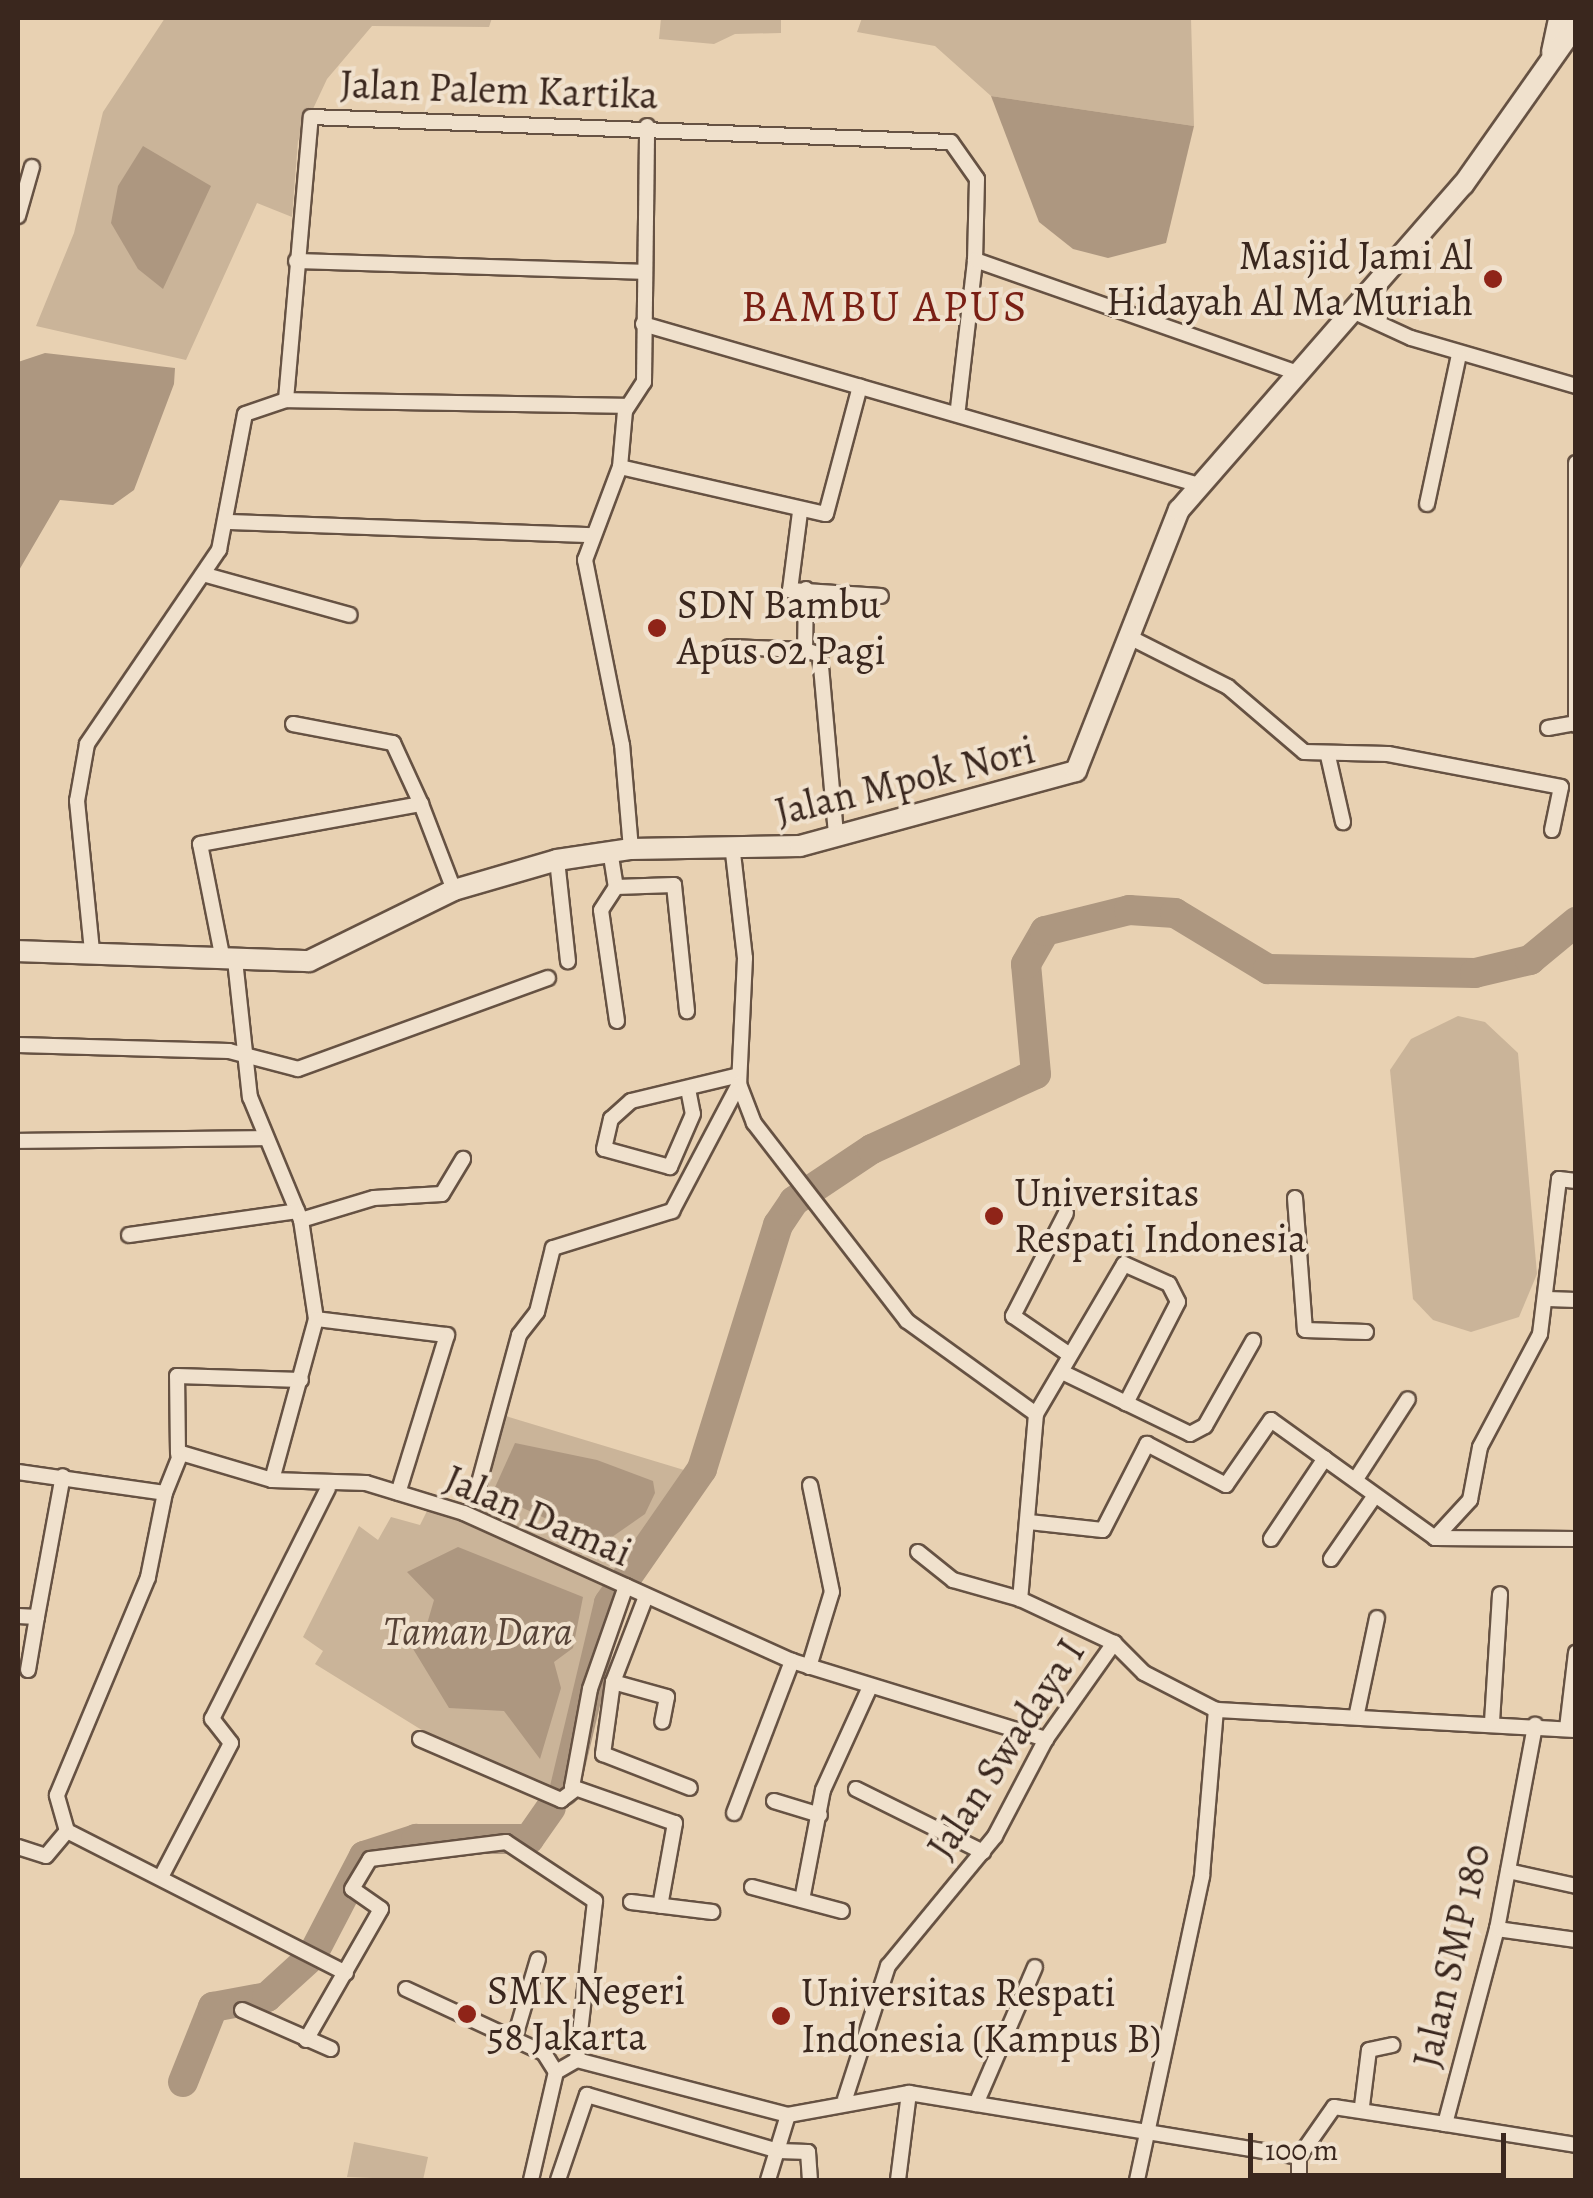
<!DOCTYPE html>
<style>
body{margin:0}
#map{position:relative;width:1593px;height:2198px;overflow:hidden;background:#e8d1b2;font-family:Alegreya,serif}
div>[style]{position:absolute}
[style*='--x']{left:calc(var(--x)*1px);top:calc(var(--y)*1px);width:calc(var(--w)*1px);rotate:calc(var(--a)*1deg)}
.green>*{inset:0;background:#cab499}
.water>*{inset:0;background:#ad9780}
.river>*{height:30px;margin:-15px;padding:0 15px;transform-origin:15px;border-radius:15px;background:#ad9780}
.roads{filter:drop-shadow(2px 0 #665243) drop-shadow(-2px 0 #665243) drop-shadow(0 2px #665243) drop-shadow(0 -2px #665243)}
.street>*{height:14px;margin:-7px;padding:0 7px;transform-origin:7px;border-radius:7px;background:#f0e1cd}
.secondary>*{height:20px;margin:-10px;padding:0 10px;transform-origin:10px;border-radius:10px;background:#f0e1cd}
.dots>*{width:28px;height:28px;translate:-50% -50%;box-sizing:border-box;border:5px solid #f0e1cd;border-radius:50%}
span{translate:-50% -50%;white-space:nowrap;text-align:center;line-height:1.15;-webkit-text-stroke:8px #f0e1cd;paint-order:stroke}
.street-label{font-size:40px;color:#3a271e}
.poi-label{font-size:40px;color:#3a271e}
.right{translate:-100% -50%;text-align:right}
.left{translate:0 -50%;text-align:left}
.park-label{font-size:40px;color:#574337;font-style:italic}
.quarter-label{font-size:45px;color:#7a1f14;letter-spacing:2.5px}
.frame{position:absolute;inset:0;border:20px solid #3a271e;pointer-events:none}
.scale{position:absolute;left:1248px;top:2133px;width:258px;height:45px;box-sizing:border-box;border:5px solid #3a271e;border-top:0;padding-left:12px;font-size:30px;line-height:35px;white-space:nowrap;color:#3a271e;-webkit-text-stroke:8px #f0e1cd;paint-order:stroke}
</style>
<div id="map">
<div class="green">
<div style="clip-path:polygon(165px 18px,492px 18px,489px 27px,372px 26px,327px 79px,298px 141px,292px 217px,257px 203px,186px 360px,36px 326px,74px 233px,103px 112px)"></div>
<div style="clip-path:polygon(661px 18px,781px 18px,781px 33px,735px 34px,714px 44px,659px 39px)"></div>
<div style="clip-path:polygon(862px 18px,1191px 18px,1194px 126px,991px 96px,935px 46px,857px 32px)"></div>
<div style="clip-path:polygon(1458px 1016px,1485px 1022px,1518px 1053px,1537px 1274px,1519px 1317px,1471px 1332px,1433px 1320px,1413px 1299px,1390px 1070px,1411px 1039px)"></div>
<div style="clip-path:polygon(499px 1414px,694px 1473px,608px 1595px,554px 1792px,467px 1758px,315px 1664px,323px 1651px,303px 1637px,359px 1526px,378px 1540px,391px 1517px,420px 1525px,429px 1507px,470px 1521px)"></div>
<div style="clip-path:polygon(354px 2142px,428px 2157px,423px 2180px,347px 2177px)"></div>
</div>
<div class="water">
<div style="clip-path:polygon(991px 96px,1194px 126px,1166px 243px,1108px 258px,1073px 249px,1039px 222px)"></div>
<div style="clip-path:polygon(143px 146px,211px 186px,163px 289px,138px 269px,111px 223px,118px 186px)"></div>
<div style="clip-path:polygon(45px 353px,175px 368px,174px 384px,134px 490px,113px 505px,60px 500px,18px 572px,18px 362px)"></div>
<div style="clip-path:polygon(515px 1443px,597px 1460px,653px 1481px,655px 1493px,645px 1514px,602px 1544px,492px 1494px)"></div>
<div style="clip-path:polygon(458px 1547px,583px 1597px,573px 1648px,554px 1662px,561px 1688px,540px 1759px,504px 1711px,449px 1708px,404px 1634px,427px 1624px,434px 1600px,407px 1572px)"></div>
</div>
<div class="river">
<div style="--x:564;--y:1792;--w:194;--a:-76.6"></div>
<div style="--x:609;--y:1603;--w:163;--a:-55.2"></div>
<div style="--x:702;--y:1469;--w:256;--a:-72.7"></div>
<div style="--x:778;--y:1225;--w:29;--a:-56"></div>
<div style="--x:794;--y:1201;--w:94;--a:-33.7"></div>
<div style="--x:872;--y:1149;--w:180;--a:-24.6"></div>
<div style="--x:1036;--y:1074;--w:110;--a:-95.2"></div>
<div style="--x:1026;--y:964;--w:38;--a:-60"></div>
<div style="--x:1045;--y:931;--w:87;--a:-14"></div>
<div style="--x:1129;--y:910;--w:46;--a:3.7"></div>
<div style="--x:1175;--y:913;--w:109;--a:31.1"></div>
<div style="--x:1268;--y:969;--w:207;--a:1.1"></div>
<div style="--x:1475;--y:973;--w:57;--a:-13.3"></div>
<div style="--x:1530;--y:960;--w:60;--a:-39.6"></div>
<div style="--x:183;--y:2082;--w:81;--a:-68.2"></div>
<div style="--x:213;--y:2007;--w:55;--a:-10.5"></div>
<div style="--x:267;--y:1997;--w:61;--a:-42.3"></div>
<div style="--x:312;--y:1956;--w:113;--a:-62.5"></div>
<div style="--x:364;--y:1856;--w:55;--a:-18.1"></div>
<div style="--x:416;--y:1839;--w:113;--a:0"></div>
<div style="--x:529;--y:1839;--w:38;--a:-55"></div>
</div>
<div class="roads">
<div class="street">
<div style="--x:18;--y:216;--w:51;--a:-74.1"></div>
<div style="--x:296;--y:261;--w:346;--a:1.8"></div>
<div style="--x:1350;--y:310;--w:67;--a:24.7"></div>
<div style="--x:1411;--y:338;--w:172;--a:16.2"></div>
<div style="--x:643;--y:324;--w:576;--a:16.14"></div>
<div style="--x:286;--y:400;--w:341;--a:1"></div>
<div style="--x:958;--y:408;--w:149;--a:-83.4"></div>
<div style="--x:1576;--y:463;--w:262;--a:90"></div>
<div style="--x:620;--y:467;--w:211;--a:12.9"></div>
<div style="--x:826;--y:514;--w:132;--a:-75.1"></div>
<div style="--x:1427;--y:504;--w:152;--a:-77.9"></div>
<div style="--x:800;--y:512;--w:79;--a:97.3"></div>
<div style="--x:790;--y:590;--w:91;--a:3.8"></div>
<div style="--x:230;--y:522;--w:363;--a:2.1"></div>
<div style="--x:206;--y:575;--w:149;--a:15.5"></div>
<div style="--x:806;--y:589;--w:61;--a:90.9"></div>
<div style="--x:805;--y:650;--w:16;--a:18"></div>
<div style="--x:820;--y:655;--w:182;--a:84.9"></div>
<div style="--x:1127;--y:636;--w:113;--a:26.8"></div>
<div style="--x:1228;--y:687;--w:100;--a:40.5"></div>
<div style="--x:1304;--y:752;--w:84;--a:1.4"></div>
<div style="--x:1388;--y:754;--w:176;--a:10.8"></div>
<div style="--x:1561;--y:787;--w:44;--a:101.8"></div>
<div style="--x:729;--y:647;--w:76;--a:2.3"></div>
<div style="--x:293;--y:724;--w:102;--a:10.8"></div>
<div style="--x:393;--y:743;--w:67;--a:65.3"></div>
<div style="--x:1548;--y:728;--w:22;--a:-10"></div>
<div style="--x:1328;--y:756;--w:68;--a:77.2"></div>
<div style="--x:631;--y:849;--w:104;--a:-94.9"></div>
<div style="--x:622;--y:745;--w:189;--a:-101.3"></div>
<div style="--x:585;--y:560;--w:99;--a:-69.4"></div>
<div style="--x:620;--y:467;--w:56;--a:-84.9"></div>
<div style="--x:625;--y:411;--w:35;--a:-57"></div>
<div style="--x:644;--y:382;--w:256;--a:-89.3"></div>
<div style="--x:610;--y:850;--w:37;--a:81"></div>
<div style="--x:733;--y:853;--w:106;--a:83.5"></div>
<div style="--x:745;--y:958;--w:126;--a:92.7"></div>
<div style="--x:739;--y:1084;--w:42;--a:69"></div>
<div style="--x:754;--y:1123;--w:250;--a:52.3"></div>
<div style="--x:907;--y:1321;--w:159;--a:35.8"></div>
<div style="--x:1036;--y:1414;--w:186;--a:94.9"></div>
<div style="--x:1020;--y:1599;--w:104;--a:25.1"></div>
<div style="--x:1114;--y:1643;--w:42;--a:45"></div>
<div style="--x:1144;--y:1673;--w:81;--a:27.2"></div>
<div style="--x:1216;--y:1710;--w:361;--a:3.2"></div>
<div style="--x:557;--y:860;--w:102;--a:83.8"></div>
<div style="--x:92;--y:951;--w:151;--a:-95.7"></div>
<div style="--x:77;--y:801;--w:58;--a:-80"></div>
<div style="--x:87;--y:744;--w:235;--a:-55.8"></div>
<div style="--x:219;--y:550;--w:138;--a:-79.2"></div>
<div style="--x:245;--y:414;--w:43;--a:-18.9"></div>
<div style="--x:286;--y:400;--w:284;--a:-85"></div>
<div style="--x:311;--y:117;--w:640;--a:2.24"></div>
<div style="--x:951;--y:142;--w:45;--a:54.9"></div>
<div style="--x:977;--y:179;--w:81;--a:91.4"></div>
<div style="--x:975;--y:260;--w:339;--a:19.3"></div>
<div style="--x:223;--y:960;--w:118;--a:-101.2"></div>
<div style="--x:200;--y:844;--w:225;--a:-10.3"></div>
<div style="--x:421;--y:804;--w:92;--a:69"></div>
<div style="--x:235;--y:960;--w:138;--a:83.8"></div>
<div style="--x:250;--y:1097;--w:133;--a:67.5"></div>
<div style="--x:301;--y:1220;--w:100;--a:81.4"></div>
<div style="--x:316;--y:1319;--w:167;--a:105.3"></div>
<div style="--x:617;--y:1021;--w:112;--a:-98.2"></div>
<div style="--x:601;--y:910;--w:27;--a:-57"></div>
<div style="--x:616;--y:887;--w:58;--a:-2"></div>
<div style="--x:674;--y:885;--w:127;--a:84.1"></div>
<div style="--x:18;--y:1045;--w:211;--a:1.6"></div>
<div style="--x:229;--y:1051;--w:71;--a:14.6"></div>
<div style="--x:298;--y:1069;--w:266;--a:-20"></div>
<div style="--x:689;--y:1094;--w:20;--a:79"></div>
<div style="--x:693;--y:1114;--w:58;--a:113.5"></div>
<div style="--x:670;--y:1167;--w:68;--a:-164.7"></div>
<div style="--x:604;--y:1149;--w:31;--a:-77"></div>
<div style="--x:611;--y:1119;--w:27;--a:-42"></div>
<div style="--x:631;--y:1101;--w:111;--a:-13.5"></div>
<div style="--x:18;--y:1141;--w:248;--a:-0.7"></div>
<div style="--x:1295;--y:1198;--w:132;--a:85.7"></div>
<div style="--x:1305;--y:1330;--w:61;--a:1.9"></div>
<div style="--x:1066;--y:1213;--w:116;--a:117.2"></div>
<div style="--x:1013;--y:1316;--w:69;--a:34.4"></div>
<div style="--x:301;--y:1220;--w:76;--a:-16.8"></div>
<div style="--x:374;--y:1198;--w:68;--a:-3.4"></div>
<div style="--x:442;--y:1194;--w:41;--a:-59"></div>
<div style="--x:129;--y:1235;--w:170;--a:-8.1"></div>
<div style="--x:1548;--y:1299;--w:28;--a:2"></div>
<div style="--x:316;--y:1319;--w:132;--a:7"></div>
<div style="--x:447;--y:1335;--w:165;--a:107.2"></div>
<div style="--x:1062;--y:1372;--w:142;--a:25.8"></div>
<div style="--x:1190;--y:1434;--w:17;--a:-28"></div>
<div style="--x:1205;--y:1426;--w:98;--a:-60.5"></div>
<div style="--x:1036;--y:1414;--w:174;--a:-59.6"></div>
<div style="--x:1124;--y:1264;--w:49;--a:24"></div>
<div style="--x:1169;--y:1284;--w:20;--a:63"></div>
<div style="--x:1178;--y:1302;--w:114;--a:117.2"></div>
<div style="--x:178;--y:1454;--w:78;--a:-90.7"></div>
<div style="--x:177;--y:1376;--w:124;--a:1.8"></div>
<div style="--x:18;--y:1472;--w:148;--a:8.1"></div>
<div style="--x:165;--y:1493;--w:43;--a:-68.2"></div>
<div style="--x:181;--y:1453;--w:95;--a:16.5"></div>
<div style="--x:272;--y:1480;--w:94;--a:1.8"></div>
<div style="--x:366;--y:1483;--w:102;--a:17"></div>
<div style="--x:464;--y:1513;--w:360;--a:24.3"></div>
<div style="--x:792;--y:1661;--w:266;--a:17.1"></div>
<div style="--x:1356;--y:1479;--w:95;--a:-57"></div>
<div style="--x:474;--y:1501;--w:172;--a:-74.8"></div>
<div style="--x:519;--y:1335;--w:29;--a:-52"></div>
<div style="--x:537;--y:1312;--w:66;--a:-76"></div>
<div style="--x:553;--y:1248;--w:125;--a:-17.3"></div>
<div style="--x:672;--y:1211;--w:144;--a:-62.2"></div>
<div style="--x:1029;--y:1522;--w:74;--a:6.2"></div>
<div style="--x:1103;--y:1530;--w:97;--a:-62.9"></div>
<div style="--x:1147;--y:1444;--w:89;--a:27.4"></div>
<div style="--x:1226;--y:1485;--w:79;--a:-55.3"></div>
<div style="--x:1271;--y:1420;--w:202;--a:35.7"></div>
<div style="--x:1435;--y:1538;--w:141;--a:0.4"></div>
<div style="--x:1435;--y:1538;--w:52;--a:-47.4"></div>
<div style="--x:1470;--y:1500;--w:54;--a:-79.3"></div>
<div style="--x:1480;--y:1447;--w:128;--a:-62"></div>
<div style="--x:1540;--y:1334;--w:156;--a:-83"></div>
<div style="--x:1559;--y:1179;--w:17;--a:7"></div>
<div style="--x:1271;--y:1539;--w:97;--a:-56.3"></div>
<div style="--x:918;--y:1552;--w:45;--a:38.7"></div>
<div style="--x:953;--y:1580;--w:70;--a:15.8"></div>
<div style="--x:1331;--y:1559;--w:75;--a:-55.3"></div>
<div style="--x:626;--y:1586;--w:109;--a:109.3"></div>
<div style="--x:590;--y:1689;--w:100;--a:100.4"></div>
<div style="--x:572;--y:1787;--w:109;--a:19.3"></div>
<div style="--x:675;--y:1823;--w:84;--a:100.2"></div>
<div style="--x:645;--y:1599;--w:89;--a:111.1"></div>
<div style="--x:613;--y:1682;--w:73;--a:97.9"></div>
<div style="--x:603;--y:1754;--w:93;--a:21.3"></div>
<div style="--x:18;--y:1616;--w:19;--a:3"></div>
<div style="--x:37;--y:1617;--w:143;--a:-79.6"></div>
<div style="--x:809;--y:1667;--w:78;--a:-73"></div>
<div style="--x:832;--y:1592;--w:109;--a:-101.6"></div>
<div style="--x:28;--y:1670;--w:54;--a:-80.4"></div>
<div style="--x:613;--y:1682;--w:56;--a:15.5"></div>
<div style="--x:667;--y:1697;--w:25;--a:101"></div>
<div style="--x:1357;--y:1713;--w:97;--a:-78.1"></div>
<div style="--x:1492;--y:1722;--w:128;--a:-86.4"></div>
<div style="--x:1567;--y:1728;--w:76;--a:-83.2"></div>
<div style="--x:420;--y:1739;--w:154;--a:23.4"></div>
<div style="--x:561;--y:1800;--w:15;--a:-37"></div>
<div style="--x:856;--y:1789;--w:142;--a:26.4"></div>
<div style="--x:774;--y:1801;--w:48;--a:16.9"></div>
<div style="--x:734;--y:1813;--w:163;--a:-69.1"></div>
<div style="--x:67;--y:1831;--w:37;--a:-106"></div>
<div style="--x:57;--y:1795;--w:236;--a:-67.3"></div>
<div style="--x:148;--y:1577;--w:86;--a:-78.6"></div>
<div style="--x:67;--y:1831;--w:313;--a:27"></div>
<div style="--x:18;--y:1847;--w:29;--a:18"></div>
<div style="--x:46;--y:1856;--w:33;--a:-50"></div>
<div style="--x:1508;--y:1871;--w:70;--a:12.4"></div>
<div style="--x:161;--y:1877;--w:151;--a:-62.4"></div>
<div style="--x:231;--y:1743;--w:31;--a:-128"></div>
<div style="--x:212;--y:1719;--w:258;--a:-63.3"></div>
<div style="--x:752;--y:1887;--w:93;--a:14.9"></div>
<div style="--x:802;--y:1900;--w:112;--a:-79.2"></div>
<div style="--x:823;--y:1790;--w:111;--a:-65.5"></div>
<div style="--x:631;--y:1902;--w:82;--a:7"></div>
<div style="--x:1497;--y:1929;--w:80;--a:7.9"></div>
<div style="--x:406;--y:1989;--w:152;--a:24.9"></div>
<div style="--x:544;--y:2053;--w:22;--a:58"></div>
<div style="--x:242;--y:2010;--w:97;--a:23.7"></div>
<div style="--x:306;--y:2040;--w:151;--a:-60.2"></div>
<div style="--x:381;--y:1909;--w:35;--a:-145"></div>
<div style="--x:352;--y:1889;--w:35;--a:-59"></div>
<div style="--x:370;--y:1859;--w:137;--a:-7.1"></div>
<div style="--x:506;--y:1842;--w:107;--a:33.5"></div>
<div style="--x:595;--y:1901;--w:160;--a:96.5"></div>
<div style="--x:514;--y:2040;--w:84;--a:-73.5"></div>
<div style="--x:845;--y:2099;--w:140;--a:-72.1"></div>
<div style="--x:888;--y:1966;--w:168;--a:-50.5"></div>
<div style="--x:995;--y:1836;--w:110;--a:-62.3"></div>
<div style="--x:1046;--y:1739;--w:118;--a:-54.7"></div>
<div style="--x:976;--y:2104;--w:149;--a:-66.7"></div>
<div style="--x:1362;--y:2106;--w:56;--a:-82.9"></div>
<div style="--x:1369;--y:2050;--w:24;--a:-12"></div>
<div style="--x:1445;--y:2124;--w:133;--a:9.1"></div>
<div style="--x:531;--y:2180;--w:111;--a:-77"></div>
<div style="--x:556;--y:2072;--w:24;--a:-30"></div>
<div style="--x:577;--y:2060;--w:218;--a:14.6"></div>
<div style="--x:788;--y:2115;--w:123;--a:-10.3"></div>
<div style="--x:909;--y:2093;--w:395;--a:9.3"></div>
<div style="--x:558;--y:2180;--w:90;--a:-71.2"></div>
<div style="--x:587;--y:2095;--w:200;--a:16.3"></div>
<div style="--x:779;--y:2151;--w:29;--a:2"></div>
<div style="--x:808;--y:2152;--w:28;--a:86"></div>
<div style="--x:768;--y:2180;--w:68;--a:-72.9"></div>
<div style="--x:898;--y:2180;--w:88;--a:-82.8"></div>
<div style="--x:1137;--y:2180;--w:311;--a:-77.9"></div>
<div style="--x:1202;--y:1876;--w:167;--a:-85.2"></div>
<div style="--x:1299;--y:2180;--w:23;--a:-90"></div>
<div style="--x:1299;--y:2157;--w:61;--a:-55"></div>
<div style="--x:1334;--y:2107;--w:112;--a:8.7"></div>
<div style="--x:1445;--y:2124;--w:202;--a:-75.1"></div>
<div style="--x:1497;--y:1929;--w:208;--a:-79.4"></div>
</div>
<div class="secondary">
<div style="--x:1552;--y:52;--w:35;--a:-78"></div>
<div style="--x:18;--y:951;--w:291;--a:2"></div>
<div style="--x:309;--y:961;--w:161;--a:-26.1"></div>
<div style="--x:454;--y:890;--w:107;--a:-16.2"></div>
<div style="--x:557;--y:860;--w:75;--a:-8.5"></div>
<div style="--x:631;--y:849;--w:169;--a:-1"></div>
<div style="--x:800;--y:846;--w:286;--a:-15.2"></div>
<div style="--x:1076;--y:771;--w:281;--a:-68.5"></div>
<div style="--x:1179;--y:510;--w:432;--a:-48.9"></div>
<div style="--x:1463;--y:185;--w:196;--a:-54.8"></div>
</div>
</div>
<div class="dots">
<div style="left:1493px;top:279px;background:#8f2418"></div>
<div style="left:657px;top:628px;background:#8f2418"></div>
<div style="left:994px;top:1216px;background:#8f2418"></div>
<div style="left:467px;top:2014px;background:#8f2418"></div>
<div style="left:781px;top:2016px;background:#8f2418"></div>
</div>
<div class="street-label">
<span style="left:499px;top:90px;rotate:2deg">Jalan Palem Kartika</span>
<span style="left:905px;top:781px;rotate:-14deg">Jalan Mpok Nori</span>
<span style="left:538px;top:1516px;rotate:23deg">Jalan Damai</span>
<span style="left:1006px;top:1749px;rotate:-57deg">Jalan Swadaya I</span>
<span style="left:1452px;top:1956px;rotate:-77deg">Jalan SMP 180</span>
</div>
<div class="poi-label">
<span class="right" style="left:1473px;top:279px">Masjid Jami Al<br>Hidayah Al Ma Muriah</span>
<span class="left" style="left:677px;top:628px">SDN Bambu<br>Apus 02 Pagi</span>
<span class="left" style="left:1014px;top:1216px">Universitas<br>Respati Indonesia</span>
<span class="left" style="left:487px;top:2014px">SMK Negeri<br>58 Jakarta</span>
<span class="left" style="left:801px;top:2016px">Universitas Respati<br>Indonesia (Kampus B)</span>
</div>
<div class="park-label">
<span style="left:478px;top:1632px">Taman Dara</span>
</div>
<div class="quarter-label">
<span style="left:885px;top:307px">BAMBU APUS</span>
</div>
<div class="frame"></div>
<div class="scale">100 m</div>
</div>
